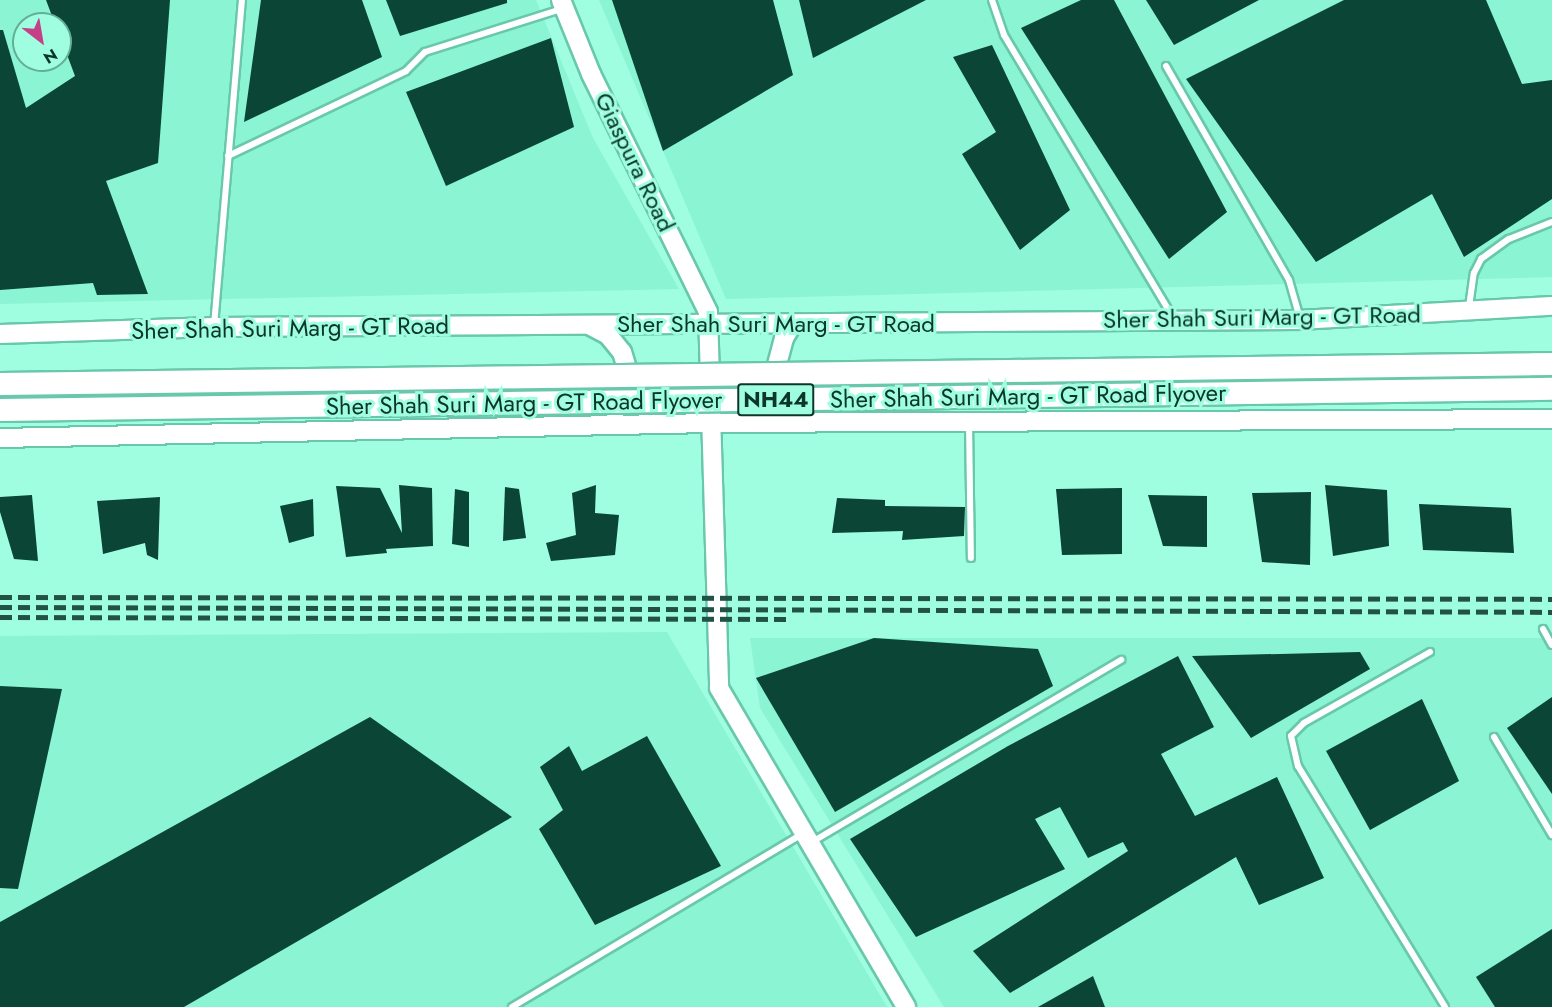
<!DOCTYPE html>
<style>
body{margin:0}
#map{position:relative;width:1552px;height:1007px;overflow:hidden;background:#9ffedf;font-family:Jost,sans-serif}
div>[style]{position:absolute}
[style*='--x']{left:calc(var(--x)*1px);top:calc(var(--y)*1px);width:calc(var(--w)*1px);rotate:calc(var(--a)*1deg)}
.built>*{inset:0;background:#8af4d3}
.building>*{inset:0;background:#0a4536}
.roads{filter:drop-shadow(2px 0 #69c8ab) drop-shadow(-2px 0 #69c8ab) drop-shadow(0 2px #69c8ab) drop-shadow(0 -2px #69c8ab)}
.lane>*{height:6px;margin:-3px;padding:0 3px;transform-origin:3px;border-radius:3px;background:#fff}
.secondary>*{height:18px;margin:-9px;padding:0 9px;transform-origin:9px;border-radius:9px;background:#fff}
.rail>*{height:4.5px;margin-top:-2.25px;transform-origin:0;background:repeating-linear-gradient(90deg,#215244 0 12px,transparent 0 18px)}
.bridges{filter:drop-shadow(2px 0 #69c8ab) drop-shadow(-2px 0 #69c8ab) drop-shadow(0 2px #69c8ab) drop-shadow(0 -2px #69c8ab)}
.highway-bridge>*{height:22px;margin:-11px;padding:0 11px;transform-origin:11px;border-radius:11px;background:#fff}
span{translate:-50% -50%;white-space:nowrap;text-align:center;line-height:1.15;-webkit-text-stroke:6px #9ffedf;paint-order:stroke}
.shield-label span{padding:2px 4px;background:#9ffedf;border:2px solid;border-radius:4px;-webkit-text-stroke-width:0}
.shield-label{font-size:22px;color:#0c362a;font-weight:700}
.street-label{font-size:24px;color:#0c362a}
.north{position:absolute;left:12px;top:12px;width:60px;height:60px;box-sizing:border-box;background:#9ffedf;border:2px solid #64ae97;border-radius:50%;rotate:149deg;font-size:16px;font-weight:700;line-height:24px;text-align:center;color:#0c362a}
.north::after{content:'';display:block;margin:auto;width:21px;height:27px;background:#c44187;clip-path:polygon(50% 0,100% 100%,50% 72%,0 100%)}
</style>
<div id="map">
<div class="built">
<div style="clip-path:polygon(evenodd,0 0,536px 0,593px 138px,679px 289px,0 304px,0 0,24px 24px,60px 24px,60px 60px,24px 60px,24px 24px)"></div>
<div style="clip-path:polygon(599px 0,1552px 0,1552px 277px,726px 299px)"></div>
<div style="clip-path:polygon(667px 632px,887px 1007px,0 1007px,0 636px)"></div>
<div style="clip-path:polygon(750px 638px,1552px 638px,1552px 1007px,944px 1007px,760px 708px)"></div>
</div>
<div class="building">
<div style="clip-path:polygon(46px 0,170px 0,158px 163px,106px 181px,148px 294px,97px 295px,93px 283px,0 290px,0 30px,3px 30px,26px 108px,75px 76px,60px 36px,60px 24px,55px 24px)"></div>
<div style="clip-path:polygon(261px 0,362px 0,382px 57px,244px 122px)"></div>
<div style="clip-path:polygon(386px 0,507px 0,507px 3px,400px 36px)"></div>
<div style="clip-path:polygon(612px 0,773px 0,793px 75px,663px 151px)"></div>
<div style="clip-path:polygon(799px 0,926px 0,813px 58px)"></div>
<div style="clip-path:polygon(1081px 0,1114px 0,1227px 212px,1169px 259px,1021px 28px)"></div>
<div style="clip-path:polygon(1146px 0,1259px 0,1174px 45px)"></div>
<div style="clip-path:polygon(1344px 0,1486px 0,1522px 84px,1552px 80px,1552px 199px,1464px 257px,1432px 194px,1316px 262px,1186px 79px)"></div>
<div style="clip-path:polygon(551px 38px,574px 127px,446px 186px,406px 92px)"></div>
<div style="clip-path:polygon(992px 45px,1070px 210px,1020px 250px,962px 154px,996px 132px,953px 57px)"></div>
<div style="clip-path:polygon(399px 485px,432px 488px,433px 546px,386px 549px,387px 553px,346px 557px,336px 486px,380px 488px,402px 533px)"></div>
<div style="clip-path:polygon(596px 485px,595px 513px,619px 515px,615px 555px,551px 561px,546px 543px,576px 535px,572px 493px)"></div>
<div style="clip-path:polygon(1325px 485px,1387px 490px,1389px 546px,1333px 556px)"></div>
<div style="clip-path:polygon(505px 487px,519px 489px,526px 538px,503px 541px)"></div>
<div style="clip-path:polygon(1122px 488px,1122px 554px,1062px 555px,1056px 489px)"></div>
<div style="clip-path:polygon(455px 489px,469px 492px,469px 547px,452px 544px)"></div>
<div style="clip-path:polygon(1311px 492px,1310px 565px,1262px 562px,1252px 493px)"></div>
<div style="clip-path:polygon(32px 495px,38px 561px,14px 559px,0 512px,0 497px)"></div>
<div style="clip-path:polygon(1148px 495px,1207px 496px,1207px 547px,1163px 546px)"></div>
<div style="clip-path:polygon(160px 497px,158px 560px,147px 555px,145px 543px,103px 554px,97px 501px)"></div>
<div style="clip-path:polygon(837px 498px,885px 500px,885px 506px,965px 507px,964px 536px,902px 540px,903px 531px,832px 533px)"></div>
<div style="clip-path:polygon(313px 499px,314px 536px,289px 543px,280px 506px)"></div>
<div style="clip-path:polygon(1419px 504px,1511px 508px,1514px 553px,1423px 550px)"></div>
<div style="clip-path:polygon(874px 638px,1038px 649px,1053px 686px,835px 812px,756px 678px)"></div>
<div style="clip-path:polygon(1360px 652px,1370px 669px,1251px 738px,1192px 656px)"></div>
<div style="clip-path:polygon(1178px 656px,1214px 727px,1161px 754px,1195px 816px,1277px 777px,1324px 878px,1259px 905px,1236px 857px,1010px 993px,973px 951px,1128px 851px,1123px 842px,1088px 858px,1060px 807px,1035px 819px,1065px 869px,916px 937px,850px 839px,1008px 746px)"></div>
<div style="clip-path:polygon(0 686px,62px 689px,18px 889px,0 888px)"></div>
<div style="clip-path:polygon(1552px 697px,1552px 794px,1507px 728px)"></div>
<div style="clip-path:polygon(1422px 699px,1459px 781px,1370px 830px,1326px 751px)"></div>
<div style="clip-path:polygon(370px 717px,512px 817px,184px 1007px,0 1007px,0 922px)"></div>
<div style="clip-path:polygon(647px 736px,721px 866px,595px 925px,539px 829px,563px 810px,540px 767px,569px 746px,582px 771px)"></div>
<div style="clip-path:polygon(1552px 929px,1552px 1007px,1495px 1007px,1476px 977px)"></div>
<div style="clip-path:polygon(1093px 976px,1105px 1007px,1038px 1007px)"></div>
</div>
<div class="roads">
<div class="lane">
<div style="--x:992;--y:0;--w:37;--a:71"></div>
<div style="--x:1004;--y:35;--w:331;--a:59.1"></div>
<div style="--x:1166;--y:66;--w:247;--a:60.1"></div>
<div style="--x:1289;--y:280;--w:37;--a:74"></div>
<div style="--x:228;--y:156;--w:197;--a:-25.5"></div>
<div style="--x:406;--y:71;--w:27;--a:-45"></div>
<div style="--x:425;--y:52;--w:143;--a:-17.5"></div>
<div style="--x:1469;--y:307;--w:34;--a:-82"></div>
<div style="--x:1474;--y:273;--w:16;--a:-63"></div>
<div style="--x:1481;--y:259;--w:34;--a:-36"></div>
<div style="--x:1509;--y:239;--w:46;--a:-21.6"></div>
<div style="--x:214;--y:326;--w:327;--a:-85.1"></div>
<div style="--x:969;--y:422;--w:136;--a:89.2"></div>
<div style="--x:1543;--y:629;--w:18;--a:61"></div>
<div style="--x:1430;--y:652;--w:145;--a:150.6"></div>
<div style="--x:1304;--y:723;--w:18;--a:135"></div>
<div style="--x:1291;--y:736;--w:31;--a:77"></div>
<div style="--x:1298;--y:766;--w:282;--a:58.6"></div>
<div style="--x:1494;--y:737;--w:114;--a:59.4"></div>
<div style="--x:812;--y:842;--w:359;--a:-30.5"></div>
<div style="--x:512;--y:1007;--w:338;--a:-30.8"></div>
</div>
<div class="secondary">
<div style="--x:561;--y:0;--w:80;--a:67.9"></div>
<div style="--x:591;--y:74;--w:265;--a:63.8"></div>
<div style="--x:708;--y:312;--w:376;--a:88.3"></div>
<div style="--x:719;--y:688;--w:370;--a:59.6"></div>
<div style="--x:591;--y:326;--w:19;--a:28"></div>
<div style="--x:608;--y:335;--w:22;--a:51"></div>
<div style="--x:622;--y:352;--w:21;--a:73"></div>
<div style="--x:628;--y:372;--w:22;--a:98"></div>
<div style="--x:625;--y:394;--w:20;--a:120"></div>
<div style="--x:0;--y:334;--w:214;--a:-1.9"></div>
<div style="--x:214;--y:327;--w:1085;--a:-0.37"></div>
<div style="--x:1299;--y:320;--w:253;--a:-3.2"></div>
<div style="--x:784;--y:411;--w:40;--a:-103"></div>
<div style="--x:775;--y:372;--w:35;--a:-75"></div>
<div style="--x:784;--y:338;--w:17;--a:-59"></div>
<div style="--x:0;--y:438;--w:711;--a:-1.21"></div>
<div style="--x:711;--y:423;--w:841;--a:-0.27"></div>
</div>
</div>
<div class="rail">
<div style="--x:0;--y:597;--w:1552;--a:0.07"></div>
<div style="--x:0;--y:607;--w:1552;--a:0.18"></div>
<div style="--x:0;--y:617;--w:790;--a:0.15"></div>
</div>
<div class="bridges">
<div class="highway-bridge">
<div style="--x:0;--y:384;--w:1552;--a:-0.74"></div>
<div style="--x:0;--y:410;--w:1552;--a:-0.78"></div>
</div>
</div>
<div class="shield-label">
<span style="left:776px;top:400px">NH44</span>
</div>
<div class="street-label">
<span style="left:635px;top:162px;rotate:64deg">Giaspura Road</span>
<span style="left:1262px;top:317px;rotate:-1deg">Sher Shah Suri Marg - GT Road</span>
<span style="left:776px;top:324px">Sher Shah Suri Marg - GT Road</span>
<span style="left:290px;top:328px;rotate:-1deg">Sher Shah Suri Marg - GT Road</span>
<span style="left:1028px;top:396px;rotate:-1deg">Sher Shah Suri Marg - GT Road Flyover</span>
<span style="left:524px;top:403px;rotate:-1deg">Sher Shah Suri Marg - GT Road Flyover</span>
</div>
<div class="north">N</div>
</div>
